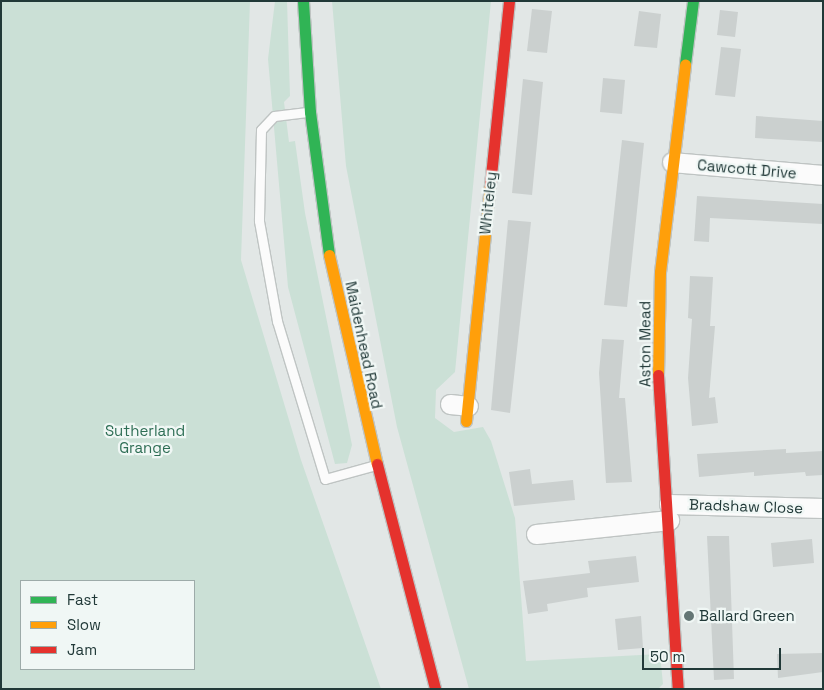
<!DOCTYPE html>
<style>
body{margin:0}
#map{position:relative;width:824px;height:690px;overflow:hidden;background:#e2e7e6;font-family:"Space Grotesk",sans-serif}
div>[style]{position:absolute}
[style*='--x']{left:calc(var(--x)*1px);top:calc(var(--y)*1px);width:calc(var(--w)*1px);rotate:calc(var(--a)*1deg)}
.green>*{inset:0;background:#cbe0d6}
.building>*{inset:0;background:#cbd0cf}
.roads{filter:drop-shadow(1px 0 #bfc4c3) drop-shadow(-1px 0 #bfc4c3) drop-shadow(0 1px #bfc4c3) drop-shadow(0 -1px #bfc4c3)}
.lane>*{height:9px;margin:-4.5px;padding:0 4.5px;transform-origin:4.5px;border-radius:4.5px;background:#fbfbfb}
.street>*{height:19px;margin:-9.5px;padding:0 9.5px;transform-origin:9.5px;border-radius:9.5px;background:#fbfbfb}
.fast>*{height:11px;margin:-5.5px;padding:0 5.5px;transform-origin:5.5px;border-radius:5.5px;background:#30b455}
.slow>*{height:11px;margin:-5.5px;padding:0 5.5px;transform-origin:5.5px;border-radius:5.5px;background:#ff9f0a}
.jam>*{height:11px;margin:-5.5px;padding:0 5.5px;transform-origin:5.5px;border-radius:5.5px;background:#e5322d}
.dots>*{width:14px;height:14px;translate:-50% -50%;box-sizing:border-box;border:2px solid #f0f7f5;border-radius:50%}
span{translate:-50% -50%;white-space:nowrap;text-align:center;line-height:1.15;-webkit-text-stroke:4.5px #f0f7f5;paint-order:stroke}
.street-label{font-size:15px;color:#213938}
.park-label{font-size:15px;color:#2e6e55}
.poi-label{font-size:15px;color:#213938}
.left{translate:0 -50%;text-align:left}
.frame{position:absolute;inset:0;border:2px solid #213938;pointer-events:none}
.legend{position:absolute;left:20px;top:580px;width:175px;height:90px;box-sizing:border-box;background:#f0f7f5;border:1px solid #9daba9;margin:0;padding:6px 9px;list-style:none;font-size:15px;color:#213938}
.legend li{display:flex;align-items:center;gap:10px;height:25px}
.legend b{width:25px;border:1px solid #9daba9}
.scale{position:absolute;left:642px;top:648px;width:139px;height:22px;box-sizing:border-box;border:2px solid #213938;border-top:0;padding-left:6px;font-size:15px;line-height:18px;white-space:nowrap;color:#213938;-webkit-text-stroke:4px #f0f7f5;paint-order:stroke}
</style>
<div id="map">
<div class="green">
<div style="clip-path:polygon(evenodd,1px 1px,250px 1px,241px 260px,301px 460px,381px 689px,1px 689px,1px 1px,194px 581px,194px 669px,21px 669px,21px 581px,194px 581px)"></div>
<div style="clip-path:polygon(275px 1px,287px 1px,290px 96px,284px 102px,289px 142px,295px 141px,305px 213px,352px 445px,347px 463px,335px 464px,288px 287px,268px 59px)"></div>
<div style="clip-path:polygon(332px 1px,491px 1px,455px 372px,436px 390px,435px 418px,454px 432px,483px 427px,491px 441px,515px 518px,526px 661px,660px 654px,663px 684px,658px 689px,469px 689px,397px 427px,346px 166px)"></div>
</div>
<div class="building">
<div style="clip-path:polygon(532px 9px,552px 11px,547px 53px,527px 51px)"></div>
<div style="clip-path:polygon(720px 10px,738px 12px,735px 37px,717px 35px)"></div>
<div style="clip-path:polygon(639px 11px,661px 14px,657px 48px,634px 46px)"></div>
<div style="clip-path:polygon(721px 47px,741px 49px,735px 97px,715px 95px)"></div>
<div style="clip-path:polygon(603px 78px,625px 80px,622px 114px,600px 112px)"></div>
<div style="clip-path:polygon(523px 79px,543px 82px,532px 195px,512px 193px)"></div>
<div style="clip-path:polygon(756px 116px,823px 121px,823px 142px,755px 138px)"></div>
<div style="clip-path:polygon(622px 140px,644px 143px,627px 307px,604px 305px)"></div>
<div style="clip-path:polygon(697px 196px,823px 204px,823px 224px,710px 218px,709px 242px,694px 241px)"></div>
<div style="clip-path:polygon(508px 220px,531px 222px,510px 413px,491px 410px)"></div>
<div style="clip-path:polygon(690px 276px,713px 277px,710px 326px,715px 326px,709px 398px,715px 397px,718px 423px,692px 426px,688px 378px,692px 319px,688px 318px)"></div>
<div style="clip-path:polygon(602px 339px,624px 340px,619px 398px,625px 398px,632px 482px,606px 483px,599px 373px)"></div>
<div style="clip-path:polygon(786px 449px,786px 453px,823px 451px,823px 475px,806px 476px,805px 472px,754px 476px,754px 472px,699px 477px,697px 454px)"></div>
<div style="clip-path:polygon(530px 469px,532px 484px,573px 480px,575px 500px,514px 506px,509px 472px)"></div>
<div style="clip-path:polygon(707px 536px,729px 536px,734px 679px,714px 680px)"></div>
<div style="clip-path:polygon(812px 539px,814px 563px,773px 567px,771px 543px)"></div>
<div style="clip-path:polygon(636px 556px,639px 582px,587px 588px,588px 597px,547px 604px,548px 611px,528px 614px,523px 581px,590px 573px,588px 561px)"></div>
<div style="clip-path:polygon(641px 616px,643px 648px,618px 650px,615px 619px)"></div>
<div style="clip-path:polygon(823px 653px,823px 672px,778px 678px,777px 654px)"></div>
</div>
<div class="roads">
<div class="lane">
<div style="--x:307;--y:112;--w:33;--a:173"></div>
<div style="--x:274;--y:116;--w:19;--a:133"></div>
<div style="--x:261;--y:130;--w:91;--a:91.3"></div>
<div style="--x:259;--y:221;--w:102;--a:79.8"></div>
<div style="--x:277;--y:321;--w:165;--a:73.1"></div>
<div style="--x:325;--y:479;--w:53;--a:-15.4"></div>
</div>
<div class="street">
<div style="--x:672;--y:162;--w:152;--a:4.9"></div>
<div style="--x:450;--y:404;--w:18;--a:6"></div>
<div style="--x:669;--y:504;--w:154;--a:1.5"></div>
<div style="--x:536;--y:534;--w:134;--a:-6"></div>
</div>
<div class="fast">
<div style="--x:303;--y:1;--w:111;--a:86.4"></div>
<div style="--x:310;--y:112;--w:144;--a:82.4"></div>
<div style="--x:685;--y:64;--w:64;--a:-82.8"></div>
</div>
<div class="slow">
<div style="--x:329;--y:255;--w:214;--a:77.1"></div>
<div style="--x:658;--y:375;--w:103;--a:-88.9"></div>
<div style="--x:660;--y:272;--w:209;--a:-83.1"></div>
<div style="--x:466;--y:421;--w:237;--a:-84.2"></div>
</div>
<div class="jam">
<div style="--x:490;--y:185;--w:185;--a:-84.1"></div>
<div style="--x:658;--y:375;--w:315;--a:86.4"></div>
<div style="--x:377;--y:464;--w:232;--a:75.5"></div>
</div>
</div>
<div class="dots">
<div style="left:689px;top:616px;background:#657675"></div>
</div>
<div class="street-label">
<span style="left:747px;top:169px;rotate:5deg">Cawcott Drive</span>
<span style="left:488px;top:203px;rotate:-84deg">Whiteley</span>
<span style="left:645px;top:344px;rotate:-90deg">Aston Mead</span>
<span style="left:364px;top:345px;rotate:78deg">Maidenhead Road</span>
<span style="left:746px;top:506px;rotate:2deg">Bradshaw Close</span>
</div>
<div class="park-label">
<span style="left:145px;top:439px">Sutherland<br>Grange</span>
</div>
<div class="poi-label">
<span class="left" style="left:699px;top:616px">Ballard Green</span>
</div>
<div class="frame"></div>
<ul class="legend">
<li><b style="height:6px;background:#30b455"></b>Fast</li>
<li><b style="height:6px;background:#ff9f0a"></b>Slow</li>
<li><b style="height:6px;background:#e5322d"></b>Jam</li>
</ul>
<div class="scale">50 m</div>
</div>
